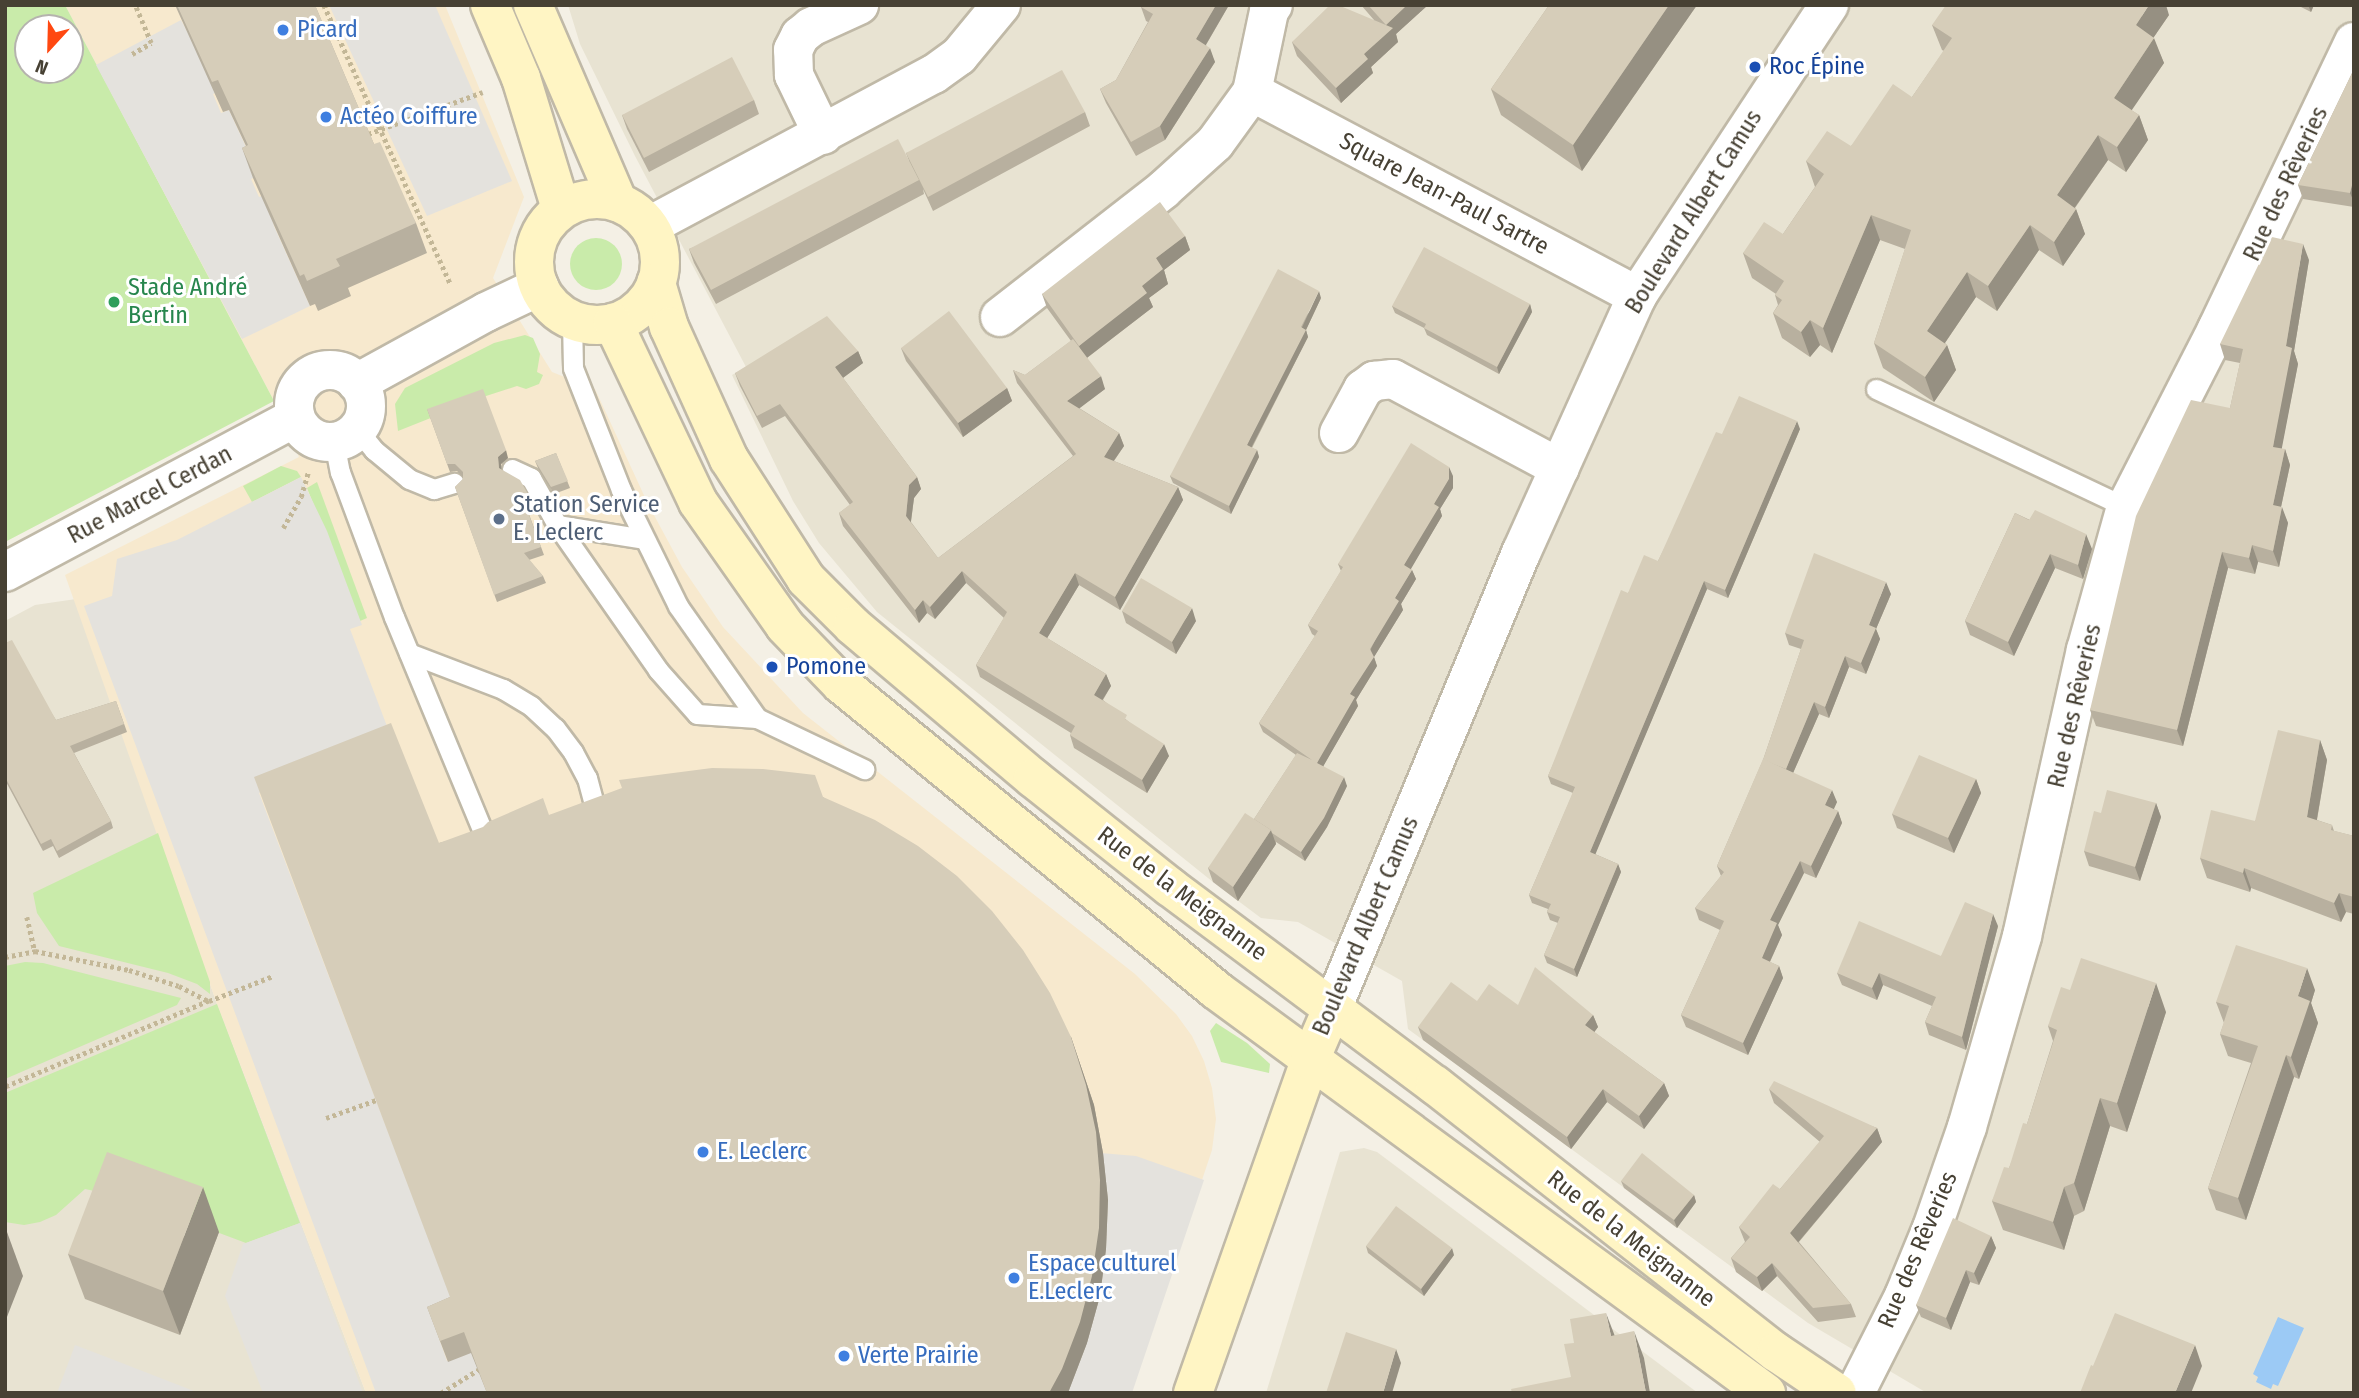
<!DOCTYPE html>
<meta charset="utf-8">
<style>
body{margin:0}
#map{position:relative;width:2359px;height:1398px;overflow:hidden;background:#f4f0e5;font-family:"Fira Sans Condensed",sans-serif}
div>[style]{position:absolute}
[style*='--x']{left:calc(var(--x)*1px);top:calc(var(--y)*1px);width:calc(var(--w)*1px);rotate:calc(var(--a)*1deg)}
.residential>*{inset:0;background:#e8e3d2}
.commercial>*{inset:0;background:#f7e9ce}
.green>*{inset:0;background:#c9ebaa}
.round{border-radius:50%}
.parking>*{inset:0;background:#e4e2dd}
.water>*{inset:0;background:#9ccaf5}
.path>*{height:4.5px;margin-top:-2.25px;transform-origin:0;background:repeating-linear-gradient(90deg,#c3b797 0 3.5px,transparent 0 7px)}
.roads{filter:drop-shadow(2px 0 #c0b9a7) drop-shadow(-2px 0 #c0b9a7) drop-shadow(0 2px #c0b9a7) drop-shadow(0 -2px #c0b9a7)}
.lane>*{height:19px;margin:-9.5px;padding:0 9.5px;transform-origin:9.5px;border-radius:9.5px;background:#fff}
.street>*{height:38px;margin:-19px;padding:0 19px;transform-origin:19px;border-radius:19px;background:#fff}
.street>.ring{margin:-19px;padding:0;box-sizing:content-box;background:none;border:38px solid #fff;border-radius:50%}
.secondary>*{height:38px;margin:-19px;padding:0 19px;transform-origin:19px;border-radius:19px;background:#fff5c4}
.secondary>.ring{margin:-19px;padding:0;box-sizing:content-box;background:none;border:38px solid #fff5c4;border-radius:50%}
.wall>*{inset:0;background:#b8b09f}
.shaded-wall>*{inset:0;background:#969082}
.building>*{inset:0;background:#d6cdb9}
.dots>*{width:19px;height:19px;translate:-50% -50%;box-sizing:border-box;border:4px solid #fff;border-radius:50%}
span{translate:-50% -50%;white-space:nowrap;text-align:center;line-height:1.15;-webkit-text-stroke:6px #fff;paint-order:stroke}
.shop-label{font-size:24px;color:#366cbe}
.left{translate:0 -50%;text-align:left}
.transit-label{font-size:24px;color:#164399}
.street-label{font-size:24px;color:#474134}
.leisure-label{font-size:24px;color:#27864d}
.service-label{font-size:24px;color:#4e5e75}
.frame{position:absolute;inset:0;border:7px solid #474134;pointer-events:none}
.north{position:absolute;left:14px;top:14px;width:70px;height:70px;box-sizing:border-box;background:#fff;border:2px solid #b5b3ae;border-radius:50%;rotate:202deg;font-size:19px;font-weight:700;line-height:28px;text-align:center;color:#474134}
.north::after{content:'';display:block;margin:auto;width:24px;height:32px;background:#ff4811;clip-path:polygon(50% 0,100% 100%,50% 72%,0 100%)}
</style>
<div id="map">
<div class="residential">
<div style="clip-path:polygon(568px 5px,2354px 5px,2354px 1393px,1927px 1393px,1808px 1323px,1408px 1029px,1402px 981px,1298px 922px,1261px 918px,1213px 882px,877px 612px,819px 543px,793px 501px,732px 375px,746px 367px,635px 156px,580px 44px)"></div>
<div style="clip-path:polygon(76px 599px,217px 1004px,366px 1393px,5px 1393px,5px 621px,35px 605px)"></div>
<div style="clip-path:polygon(1364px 1148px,1377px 1152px,1698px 1393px,1266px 1393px,1340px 1152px)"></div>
</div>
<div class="commercial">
<div style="clip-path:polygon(65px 5px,445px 5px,524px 197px,493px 278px,552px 372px,595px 389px,648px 504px,682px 567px,723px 627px,803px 713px,1135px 974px,1176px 1014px,1192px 1036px,1204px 1061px,1212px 1088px,1216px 1119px,1212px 1150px,1131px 1393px,366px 1393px,217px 1004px,65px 575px,299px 457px,274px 401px)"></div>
</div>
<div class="green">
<div style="clip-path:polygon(evenodd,5px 5px,65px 5px,274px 401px,5px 542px,5px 5px,28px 28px,70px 28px,70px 70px,28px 70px,28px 28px)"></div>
<div class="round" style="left:570px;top:238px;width:52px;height:52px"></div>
<div style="clip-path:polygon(525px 335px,533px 338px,540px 354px,537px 372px,543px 375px,539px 384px,526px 389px,517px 386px,486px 396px,398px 431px,395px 404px,405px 388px,494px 343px)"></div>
<div style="clip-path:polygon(281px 466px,297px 471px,301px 477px,252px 502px,243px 486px)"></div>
<div style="clip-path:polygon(317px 482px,367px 618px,360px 621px,307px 488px)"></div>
<div style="clip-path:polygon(158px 833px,210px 982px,210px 994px,197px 984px,168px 973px,59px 946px,37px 913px,33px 893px)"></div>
<div style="clip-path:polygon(25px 962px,43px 963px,181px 998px,177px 1005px,5px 1079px,5px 966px)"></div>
<div style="clip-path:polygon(217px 1004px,300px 1223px,246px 1243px,123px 1197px,85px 1189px,56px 1215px,40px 1222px,24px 1225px,5px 1222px,5px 1093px)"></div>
<div style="clip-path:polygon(1216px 1023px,1247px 1043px,1270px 1064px,1269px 1073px,1221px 1062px,1210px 1031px)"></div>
</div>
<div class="parking">
<div style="clip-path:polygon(329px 5px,435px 5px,512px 181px,427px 216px)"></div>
<div style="clip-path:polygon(181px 20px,220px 91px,213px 94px,221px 113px,229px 110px,259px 175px,251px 179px,259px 197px,267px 194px,274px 226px,310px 306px,242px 339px,96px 65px)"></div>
<div style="clip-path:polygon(301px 477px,327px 531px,362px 625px,350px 629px,393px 742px,259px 793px,459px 1318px,435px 1327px,447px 1361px,472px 1352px,487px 1393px,376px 1393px,84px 606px,112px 596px,117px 559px,177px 540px)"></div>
<div style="clip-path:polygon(1089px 1152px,1136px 1156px,1204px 1180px,1132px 1393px,1050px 1393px)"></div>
<div style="clip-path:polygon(300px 1223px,305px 1236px,363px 1393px,263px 1393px,225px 1296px,243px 1244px)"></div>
<div style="clip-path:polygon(75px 1345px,109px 1358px,199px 1393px,57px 1393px)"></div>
</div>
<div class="water">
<div style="clip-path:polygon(2278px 1317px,2304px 1328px,2278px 1386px,2273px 1384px,2271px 1389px,2256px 1382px,2258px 1377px,2253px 1374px)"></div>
</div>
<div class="path">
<div style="--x:324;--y:5;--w:307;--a:65.6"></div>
<div style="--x:132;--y:54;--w:22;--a:-30"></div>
<div style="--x:151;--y:43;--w:41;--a:-112.8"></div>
<div style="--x:368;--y:134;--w:122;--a:-20.1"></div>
<div style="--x:283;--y:528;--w:36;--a:-60"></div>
<div style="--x:301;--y:497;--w:25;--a:-74"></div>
<div style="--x:27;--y:917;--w:35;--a:77"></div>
<div style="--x:5;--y:957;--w:31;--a:-11"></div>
<div style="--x:35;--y:951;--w:96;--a:11.4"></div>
<div style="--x:129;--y:970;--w:52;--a:17.7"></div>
<div style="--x:179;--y:986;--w:34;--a:27"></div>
<div style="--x:209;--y:1001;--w:221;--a:157.1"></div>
<div style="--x:209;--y:1001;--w:69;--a:-21.3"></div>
<div style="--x:326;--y:1118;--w:53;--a:-19.8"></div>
<div style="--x:441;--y:1393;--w:44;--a:-31.9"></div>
</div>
<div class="roads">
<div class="lane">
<div style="--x:572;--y:320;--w:48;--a:88.8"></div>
<div style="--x:573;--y:368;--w:131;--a:68.5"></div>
<div style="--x:621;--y:490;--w:129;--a:63.8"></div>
<div style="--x:678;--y:606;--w:137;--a:54.8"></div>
<div style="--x:1876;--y:389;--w:276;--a:25.3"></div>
<div style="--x:357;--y:429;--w:27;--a:51"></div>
<div style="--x:374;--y:450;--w:45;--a:39.6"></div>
<div style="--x:409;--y:479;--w:27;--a:22"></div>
<div style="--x:434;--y:489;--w:21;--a:-17"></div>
<div style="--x:334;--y:442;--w:31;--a:79"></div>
<div style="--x:340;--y:472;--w:155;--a:69.6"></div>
<div style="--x:394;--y:617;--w:238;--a:67.5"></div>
<div style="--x:512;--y:469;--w:21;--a:25"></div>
<div style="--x:531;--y:478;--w:54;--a:61"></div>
<div style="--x:557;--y:525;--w:177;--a:55.1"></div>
<div style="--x:658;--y:670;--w:59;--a:48.4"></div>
<div style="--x:697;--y:714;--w:60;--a:3.8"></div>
<div style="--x:757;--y:718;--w:119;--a:25.5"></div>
<div style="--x:557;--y:525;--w:88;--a:9.1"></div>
<div style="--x:409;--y:653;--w:101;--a:21"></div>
<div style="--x:503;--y:689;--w:33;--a:31"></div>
<div style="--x:531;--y:706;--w:33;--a:43"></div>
<div style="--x:555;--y:728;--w:30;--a:53"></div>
<div style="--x:573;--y:752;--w:30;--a:62"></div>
<div style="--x:587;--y:778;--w:31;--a:75"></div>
</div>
<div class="street">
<div style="--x:1252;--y:92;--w:436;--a:27.9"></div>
<div style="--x:823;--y:135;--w:67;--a:-115.8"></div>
<div style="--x:794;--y:75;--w:25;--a:-92"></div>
<div style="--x:793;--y:50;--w:16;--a:-63"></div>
<div style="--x:800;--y:36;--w:14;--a:-39"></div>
<div style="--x:811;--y:27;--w:53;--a:-24.6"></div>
<div style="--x:649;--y:226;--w:323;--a:-28.1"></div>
<div style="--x:934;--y:74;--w:31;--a:-36"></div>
<div style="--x:959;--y:56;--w:66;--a:-50.5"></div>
<div style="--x:1000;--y:317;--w:207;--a:-37.9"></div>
<div style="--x:1163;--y:190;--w:70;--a:-42.1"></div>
<div style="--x:1215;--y:143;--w:63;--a:-54"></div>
<div style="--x:1252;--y:92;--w:83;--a:-78.1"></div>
<div style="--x:1269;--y:11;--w:7;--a:-56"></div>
<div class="ring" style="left:294px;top:370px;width:34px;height:34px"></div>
<div style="--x:357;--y:383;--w:147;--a:-28.8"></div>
<div style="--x:486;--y:312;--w:59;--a:-25.3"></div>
<div style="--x:1339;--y:433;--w:50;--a:-61.4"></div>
<div style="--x:1363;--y:389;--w:14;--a:-36"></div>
<div style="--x:1374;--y:381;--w:19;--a:-6"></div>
<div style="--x:1393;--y:379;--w:189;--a:28.1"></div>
<div style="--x:5;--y:572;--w:328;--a:-28"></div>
<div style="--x:1332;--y:1009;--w:494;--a:-67.5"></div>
<div style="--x:1521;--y:553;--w:282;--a:-65.7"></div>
<div style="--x:1637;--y:296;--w:349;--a:-56.6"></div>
<div style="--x:1855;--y:1393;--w:109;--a:-63.2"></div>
<div style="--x:1904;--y:1296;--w:74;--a:-67.6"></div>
<div style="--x:1932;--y:1228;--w:107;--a:-70.9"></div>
<div style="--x:1967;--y:1127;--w:199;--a:-73.9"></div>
<div style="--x:2022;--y:936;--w:293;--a:-77.4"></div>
<div style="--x:2086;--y:650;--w:148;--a:-74.4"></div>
<div style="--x:2126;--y:507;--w:200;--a:-62.9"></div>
<div style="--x:2217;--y:329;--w:318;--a:-64.5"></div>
</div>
<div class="secondary">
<div style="--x:490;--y:5;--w:79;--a:67"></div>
<div style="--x:521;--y:78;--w:137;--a:73"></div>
<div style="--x:533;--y:5;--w:215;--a:66.7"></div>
<div class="ring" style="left:534px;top:199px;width:88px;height:88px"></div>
<div style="--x:656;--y:283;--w:46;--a:73.5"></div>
<div style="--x:669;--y:327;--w:145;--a:65.6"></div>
<div style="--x:729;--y:459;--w:143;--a:57.3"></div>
<div style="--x:806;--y:579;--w:66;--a:45"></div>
<div style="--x:853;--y:626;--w:236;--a:40.2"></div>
<div style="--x:1033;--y:778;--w:175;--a:38.5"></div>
<div style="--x:1170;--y:887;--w:331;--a:36.8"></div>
<div style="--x:1435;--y:1085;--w:433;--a:38.1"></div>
<div style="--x:1776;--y:1352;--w:73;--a:33.9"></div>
<div style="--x:613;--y:323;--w:198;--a:64.6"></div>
<div style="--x:698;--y:502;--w:151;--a:54.9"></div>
<div style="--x:785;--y:626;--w:81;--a:46"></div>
<div style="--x:841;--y:684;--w:484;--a:39.2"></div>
<div style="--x:1216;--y:990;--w:682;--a:36.23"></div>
<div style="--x:1193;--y:1393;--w:353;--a:-70.6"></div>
<div style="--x:1310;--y:1060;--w:56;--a:-66.7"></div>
</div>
</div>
<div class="wall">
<div style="clip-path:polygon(175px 5px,315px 5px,374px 144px,416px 223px,427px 253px,348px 288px,351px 296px,318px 311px,315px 304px,310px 306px,253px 178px,242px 148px,246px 146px,229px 110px,223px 112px)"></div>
<div style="clip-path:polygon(1229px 5px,1206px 45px,1215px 62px,1165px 140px,1136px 156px,1106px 103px,1100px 89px,1116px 80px,1148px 22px,1146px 21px,1141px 7px)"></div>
<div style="clip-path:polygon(1361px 5px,1428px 5px,1396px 34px,1398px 42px,1371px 67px,1373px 73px,1341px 103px,1297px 56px,1292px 42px,1374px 20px)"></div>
<div style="clip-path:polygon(1549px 5px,1697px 5px,1582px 171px,1501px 115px,1491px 89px)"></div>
<div style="clip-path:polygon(2297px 5px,2314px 5px,2311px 12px)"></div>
<div style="clip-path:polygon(2169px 15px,2153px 38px,2164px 63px,2131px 110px,2139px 115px,2148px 140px,2126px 172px,2108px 160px,2075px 208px,2076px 209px,2085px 234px,2063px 266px,2039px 250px,1997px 311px,1976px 297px,1945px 343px,1947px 345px,1956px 370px,1934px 402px,1883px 368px,1874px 343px,1905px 249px,1880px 240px,1832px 353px,1820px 345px,1810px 357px,1782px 338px,1773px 313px,1778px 305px,1775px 295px,1776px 294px,1752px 278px,1743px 253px,1783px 234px,1815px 187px,1806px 161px,1851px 146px,1912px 97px,1944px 51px,1942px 50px,1932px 25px)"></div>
<div style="clip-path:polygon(2354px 69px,2354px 207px,2303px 199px,2298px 185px)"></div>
<div style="clip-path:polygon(754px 100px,759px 114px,649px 172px,627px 129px,622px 115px)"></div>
<div style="clip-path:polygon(1085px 112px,1090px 126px,933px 211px,923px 189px,924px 194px,716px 304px,694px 263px,689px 249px,909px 161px,906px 153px)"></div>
<div style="clip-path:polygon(1185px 236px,1190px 250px,1164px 270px,1168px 284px,1149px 298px,1153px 307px,1087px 358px,1105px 389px,1079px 408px,1119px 433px,1124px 446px,1114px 461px,1178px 487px,1183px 500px,1120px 610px,1079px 585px,1047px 638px,1106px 674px,1111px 686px,1103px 700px,1169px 756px,1147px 793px,1074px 748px,1070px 735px,1071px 733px,980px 677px,976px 665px,1004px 618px,966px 583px,935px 619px,927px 613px,919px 623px,843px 526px,839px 513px,850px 505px,785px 416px,762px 428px,740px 386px,735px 373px,858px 351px,863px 363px,843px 378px,917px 477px,921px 489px,914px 498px,911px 522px,938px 558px,1073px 456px,1017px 383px,1013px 370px,1025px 375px,1071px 341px,1047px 308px,1042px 294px)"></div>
<div style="clip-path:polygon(2309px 260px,2294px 351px,2298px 364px,2281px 449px,2285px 449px,2290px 465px,2281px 507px,2288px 523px,2279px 567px,2258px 562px,2255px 574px,2228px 568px,2183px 746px,2096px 726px,2090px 710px,2230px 408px,2240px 363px,2225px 360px,2220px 344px)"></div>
<div style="clip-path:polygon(1321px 298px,1306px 330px,1308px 337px,1252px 448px,1257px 450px,1259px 457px,1231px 514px,1173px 483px,1170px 476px)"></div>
<div style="clip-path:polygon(1530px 304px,1532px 312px,1499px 374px,1427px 335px,1424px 328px,1395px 313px,1392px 306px)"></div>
<div style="clip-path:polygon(901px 348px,1007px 388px,1012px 401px,963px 437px,906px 361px)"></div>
<div style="clip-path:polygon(427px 409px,508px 458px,501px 464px,501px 469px,529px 496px,531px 504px,526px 506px,544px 555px,529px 560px,543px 576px,546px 583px,497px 602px,455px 487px,463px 479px,463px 477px,457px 471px,450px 472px)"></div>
<div style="clip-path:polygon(1800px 429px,1728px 598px,1707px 589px,1595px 854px,1618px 864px,1621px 872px,1577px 977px,1547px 963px,1544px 955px,1558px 923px,1550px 920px,1547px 912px,1548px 909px,1532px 903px,1529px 895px,1573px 793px,1551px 784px,1548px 776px,1628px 593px,1658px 561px,1722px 434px)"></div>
<div style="clip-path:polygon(556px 453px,570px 488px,554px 494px,538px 468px,535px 461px)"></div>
<div style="clip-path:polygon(1453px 476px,1453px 488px,1440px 509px,1442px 516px,1410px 569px,1412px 570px,1416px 579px,1401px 604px,1403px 610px,1374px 657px,1377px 666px,1356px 700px,1358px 706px,1323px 766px,1347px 786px,1327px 827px,1305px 861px,1276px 842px,1276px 844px,1238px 901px,1213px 882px,1208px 868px,1254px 819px,1296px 755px,1263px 732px,1259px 723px,1315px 636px,1312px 634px,1308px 625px,1341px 571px,1338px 564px)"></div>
<div style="clip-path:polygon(2015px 513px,2092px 549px,2083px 579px,2055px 568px,2014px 656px,1970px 635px,1965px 621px)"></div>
<div style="clip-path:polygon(1891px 594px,1876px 629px,1880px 639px,1866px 674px,1849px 667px,1829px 718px,1819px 714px,1793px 773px,1837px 802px,1833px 809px,1838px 811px,1842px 823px,1816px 878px,1804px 873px,1778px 925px,1782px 935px,1770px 962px,1779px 966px,1783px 978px,1748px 1055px,1686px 1027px,1681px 1015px,1720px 930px,1699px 920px,1695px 908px,1721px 876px,1717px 866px,1763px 760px,1801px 649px,1789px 645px,1785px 633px)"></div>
<div style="clip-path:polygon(1122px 611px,1196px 621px,1176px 654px,1126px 623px)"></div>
<div style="clip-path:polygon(5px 643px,56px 720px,116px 701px,127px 732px,74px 753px,111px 821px,113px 828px,59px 858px,53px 846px,43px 851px,5px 780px)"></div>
<div style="clip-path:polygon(2320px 740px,2327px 760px,2317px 820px,2332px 825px,2334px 831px,2354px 836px,2354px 914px,2346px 912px,2341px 922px,2251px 888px,2250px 892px,2207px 878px,2200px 858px,2255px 821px)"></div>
<div style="clip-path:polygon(1976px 779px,1981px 793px,1954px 853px,1897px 828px,1892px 814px)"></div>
<div style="clip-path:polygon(823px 797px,1071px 1037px,1094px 1105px,1103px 1153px,1108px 1200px,1106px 1249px,1100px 1296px,1087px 1343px,1068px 1393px,487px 1393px,471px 1353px,448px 1362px,427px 1307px,450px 1297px,439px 843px,549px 815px)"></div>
<div style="clip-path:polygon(2156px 803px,2161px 817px,2140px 881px,2089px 866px,2084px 851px)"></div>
<div style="clip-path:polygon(1998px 926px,1966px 1050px,1929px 1035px,1925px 1022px,1932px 1006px,1883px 985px,1877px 1000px,1842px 985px,1837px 973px,1941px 956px)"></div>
<div style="clip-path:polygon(2070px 990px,2166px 1012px,2127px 1132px,2110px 1126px,2084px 1211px,2074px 1216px,2064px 1250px,2003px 1230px,1992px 1201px,2009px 1168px,2027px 1124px,2053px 1041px,2048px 1026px)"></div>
<div style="clip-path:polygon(2315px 990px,2311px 1003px,2318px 1023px,2299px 1079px,2294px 1077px,2246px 1220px,2216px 1210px,2208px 1188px,2251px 1063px,2228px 1056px,2220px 1034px,2224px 1023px,2216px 1002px)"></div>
<div style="clip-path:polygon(1477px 1001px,1593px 1015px,1598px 1027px,1594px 1032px,1664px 1083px,1669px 1096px,1644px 1129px,1607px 1102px,1571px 1149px,1423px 1040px,1418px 1027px)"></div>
<div style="clip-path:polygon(1769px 1089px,1877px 1128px,1882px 1142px,1799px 1242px,1851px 1304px,1856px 1317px,1818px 1322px,1777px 1276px,1762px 1291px,1736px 1272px,1731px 1258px,1745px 1242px,1739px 1227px,1780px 1189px,1820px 1142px,1774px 1103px)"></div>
<div style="clip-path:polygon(1621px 1181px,1694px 1195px,1696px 1202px,1677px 1228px,1624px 1188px)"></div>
<div style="clip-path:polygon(219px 1232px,180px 1335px,85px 1299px,68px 1254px)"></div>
<div style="clip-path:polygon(1991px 1236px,1996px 1248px,1979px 1285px,1970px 1282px,1951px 1330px,1921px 1317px,1916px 1305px)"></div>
<div style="clip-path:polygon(1366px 1246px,1454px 1255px,1424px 1296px,1368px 1253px)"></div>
</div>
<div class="shaded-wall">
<div style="clip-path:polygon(1216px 5px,1229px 5px,1201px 53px,1196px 39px)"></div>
<div style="clip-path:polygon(1407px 5px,1428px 5px,1396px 34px,1398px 42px,1371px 67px,1373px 73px,1341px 103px,1336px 88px,1364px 54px,1386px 25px)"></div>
<div style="clip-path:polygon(1669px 5px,1697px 5px,1582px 171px,1573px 145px)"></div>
<div style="clip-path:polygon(2149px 5px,2166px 5px,2169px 15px,2145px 50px,2136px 25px)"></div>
<div style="clip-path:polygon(2308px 5px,2314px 5px,2311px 12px)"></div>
<div style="clip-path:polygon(2154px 38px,2164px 63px,2123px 123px,2114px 98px)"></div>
<div style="clip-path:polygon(1210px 48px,1215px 62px,1165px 140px,1160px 126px)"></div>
<div style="clip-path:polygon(2139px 115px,2148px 140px,2126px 172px,2117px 147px)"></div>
<div style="clip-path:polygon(2098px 135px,2108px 160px,2066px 220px,2057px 195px)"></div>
<div style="clip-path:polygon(2354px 177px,2354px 202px,2350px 193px)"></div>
<div style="clip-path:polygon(2076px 209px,2085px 234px,2063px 266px,2054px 242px)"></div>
<div style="clip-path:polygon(1871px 215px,1880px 240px,1832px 353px,1823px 328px)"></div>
<div style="clip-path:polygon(2030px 225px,2039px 250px,1997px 311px,1988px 286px)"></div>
<div style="clip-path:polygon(1185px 236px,1190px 250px,1164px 270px,1168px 284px,1149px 298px,1153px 307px,1084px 360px,1079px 346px,1142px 286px,1156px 258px)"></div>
<div style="clip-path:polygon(2303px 244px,2309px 260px,2294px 351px,2298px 364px,2279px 463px,2273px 447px,2286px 346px)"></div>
<div style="clip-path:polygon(1967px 272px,1976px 297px,1936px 356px,1927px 331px)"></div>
<div style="clip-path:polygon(1319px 291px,1321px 298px,1305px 332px,1306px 330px,1308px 337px,1249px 452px,1247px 445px)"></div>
<div style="clip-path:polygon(1530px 304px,1532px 312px,1499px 374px,1497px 367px)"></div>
<div style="clip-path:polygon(1810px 320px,1820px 345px,1810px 357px,1801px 332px)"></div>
<div style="clip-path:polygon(1947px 345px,1956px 370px,1934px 402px,1925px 377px)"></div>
<div style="clip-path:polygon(858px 351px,863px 363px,840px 380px,835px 367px)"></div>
<div style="clip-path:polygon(1101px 376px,1105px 389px,1072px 414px,1067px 401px)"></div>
<div style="clip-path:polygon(1007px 388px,1012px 401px,963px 437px,958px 423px)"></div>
<div style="clip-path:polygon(1797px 421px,1800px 429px,1728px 598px,1725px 590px)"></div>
<div style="clip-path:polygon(1119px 433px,1124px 446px,1108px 469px,1104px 457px)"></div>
<div style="clip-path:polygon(2285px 449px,2290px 465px,2278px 521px,2273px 505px)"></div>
<div style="clip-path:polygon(506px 450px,508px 458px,501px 464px,502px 475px,499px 468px,498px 457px)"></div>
<div style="clip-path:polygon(1257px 450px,1259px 457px,1231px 514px,1229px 506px)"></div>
<div style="clip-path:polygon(1449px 467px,1453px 476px,1453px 488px,1440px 509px,1442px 516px,1408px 574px,1404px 565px,1434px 504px)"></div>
<div style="clip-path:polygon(917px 477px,921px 489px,914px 498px,910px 528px,906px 516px,909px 485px)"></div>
<div style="clip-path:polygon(1178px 487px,1183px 500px,1120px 610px,1115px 597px)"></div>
<div style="clip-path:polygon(2282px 507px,2288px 523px,2279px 567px,2273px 551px)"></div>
<div style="clip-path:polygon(2086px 534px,2092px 549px,2083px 579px,2078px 565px)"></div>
<div style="clip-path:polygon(2252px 545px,2258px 562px,2255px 574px,2249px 558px)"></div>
<div style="clip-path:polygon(2222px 552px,2228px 568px,2183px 746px,2177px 730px)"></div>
<div style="clip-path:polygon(2050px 554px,2055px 568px,2014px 656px,2008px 642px)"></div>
<div style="clip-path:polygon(1412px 570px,1416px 579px,1401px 604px,1403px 610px,1374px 657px,1377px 666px,1356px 700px,1358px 706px,1320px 772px,1317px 763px,1395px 598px)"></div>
<div style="clip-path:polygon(962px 571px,966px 583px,935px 619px,930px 607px)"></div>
<div style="clip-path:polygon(1075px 573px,1079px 585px,1043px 645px,1039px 633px)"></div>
<div style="clip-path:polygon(1704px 581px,1707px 589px,1593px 860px,1590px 852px)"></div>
<div style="clip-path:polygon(1886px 582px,1891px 594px,1876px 629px,1880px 639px,1866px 674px,1861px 663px,1869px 625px)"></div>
<div style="clip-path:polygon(923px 600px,927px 613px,919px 623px,915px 610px)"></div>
<div style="clip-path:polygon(1192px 608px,1196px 621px,1176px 654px,1172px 642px)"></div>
<div style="clip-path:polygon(1845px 656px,1849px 667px,1829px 718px,1825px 707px)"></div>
<div style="clip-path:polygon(1106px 674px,1111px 686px,1098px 707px,1094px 695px)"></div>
<div style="clip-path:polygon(1814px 702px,1819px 714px,1790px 780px,1786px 769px)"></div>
<div style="clip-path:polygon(2320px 740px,2327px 760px,2314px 836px,2307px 817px)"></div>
<div style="clip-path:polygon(1164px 744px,1169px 756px,1147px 793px,1142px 780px)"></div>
<div style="clip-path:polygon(1344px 777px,1347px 786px,1327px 827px,1305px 861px,1301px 852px)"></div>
<div style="clip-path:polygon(1976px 779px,1981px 793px,1954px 853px,1948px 838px)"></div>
<div style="clip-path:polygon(1832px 790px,1837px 802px,1830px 818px,1825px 805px)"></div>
<div style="clip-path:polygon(2156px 803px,2161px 817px,2140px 881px,2135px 867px)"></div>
<div style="clip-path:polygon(1838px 811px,1842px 823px,1816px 878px,1811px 866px)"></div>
<div style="clip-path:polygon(1271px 830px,1276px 844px,1238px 901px,1233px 887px)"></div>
<div style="clip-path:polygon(1800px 861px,1804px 873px,1778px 925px,1782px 935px,1766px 970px,1762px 958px,1770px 920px)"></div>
<div style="clip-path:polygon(1618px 864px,1621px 872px,1577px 977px,1574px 969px)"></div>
<div style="clip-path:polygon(2244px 868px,2251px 888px,2250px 892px,2243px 873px)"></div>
<div style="clip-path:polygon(2339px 893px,2346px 912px,2341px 922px,2334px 903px)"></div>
<div style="clip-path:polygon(1993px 914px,1998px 926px,1966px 1050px,1962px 1037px)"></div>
<div style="clip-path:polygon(1779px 966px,1783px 978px,1748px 1055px,1743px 1043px)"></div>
<div style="clip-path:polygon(2307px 968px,2315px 990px,2311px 1003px,2318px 1023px,2299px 1079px,2291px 1057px,2298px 996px)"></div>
<div style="clip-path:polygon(1879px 973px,1883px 985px,1877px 1000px,1872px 988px)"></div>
<div style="clip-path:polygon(2156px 983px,2166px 1012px,2127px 1132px,2117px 1103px)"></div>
<div style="clip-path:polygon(1593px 1015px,1598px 1027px,1590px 1038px,1585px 1025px)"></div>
<div style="clip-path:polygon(1071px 1037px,1094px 1105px,1103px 1153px,1108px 1200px,1106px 1249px,1100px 1296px,1087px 1343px,1069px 1390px,1068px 1393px,1049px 1393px)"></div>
<div style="clip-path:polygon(2286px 1055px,2294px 1077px,2246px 1220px,2238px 1198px)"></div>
<div style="clip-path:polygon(1664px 1083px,1669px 1096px,1644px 1129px,1639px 1116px)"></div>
<div style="clip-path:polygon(1603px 1089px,1607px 1102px,1571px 1149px,1567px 1137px)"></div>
<div style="clip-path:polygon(2100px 1098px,2110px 1126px,2084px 1211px,2074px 1183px)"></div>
<div style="clip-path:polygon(1877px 1128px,1882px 1142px,1795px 1246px,1790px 1233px)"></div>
<div style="clip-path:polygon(203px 1187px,219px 1232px,180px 1335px,163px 1291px)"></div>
<div style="clip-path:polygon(2064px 1187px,2074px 1216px,2064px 1250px,2053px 1222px)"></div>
<div style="clip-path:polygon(1694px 1195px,1696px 1202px,1677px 1228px,1674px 1220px)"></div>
<div style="clip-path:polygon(7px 1232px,23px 1276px,5px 1322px,5px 1235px)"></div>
<div style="clip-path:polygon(1991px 1236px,1996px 1248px,1979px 1285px,1974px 1273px)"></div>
<div style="clip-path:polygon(1452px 1248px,1454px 1255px,1424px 1296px,1421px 1289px)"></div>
<div style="clip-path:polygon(1772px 1263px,1777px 1276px,1762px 1291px,1757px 1277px)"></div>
<div style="clip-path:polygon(1966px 1270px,1970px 1282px,1951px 1330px,1946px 1318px)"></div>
<div style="clip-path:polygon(1606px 1313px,1616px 1339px,1611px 1336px)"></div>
<div style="clip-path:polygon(1634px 1331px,1644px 1358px,1650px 1393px,1646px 1393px)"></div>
<div style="clip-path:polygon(2195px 1345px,2202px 1366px,2191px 1393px,2175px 1393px)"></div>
<div style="clip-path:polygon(1396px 1349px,1401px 1363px,1392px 1393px,1383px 1393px)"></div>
</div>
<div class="building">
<div style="clip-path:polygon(177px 5px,315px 5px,374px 144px,380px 142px,416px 223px,336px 259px,340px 266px,307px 281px,304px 274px,300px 276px,242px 148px,248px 145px,218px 80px,212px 82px)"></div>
<div style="clip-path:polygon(1142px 5px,1216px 5px,1196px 39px,1210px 48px,1160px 126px,1131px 142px,1100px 89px,1116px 80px,1153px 14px,1141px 7px)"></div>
<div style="clip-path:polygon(1330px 5px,1338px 5px,1393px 28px,1364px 54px,1368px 59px,1336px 88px,1292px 42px)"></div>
<div style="clip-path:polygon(1368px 5px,1407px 5px,1386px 25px)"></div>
<div style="clip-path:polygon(1549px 5px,1669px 5px,1573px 145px,1491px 89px)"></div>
<div style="clip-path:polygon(1946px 5px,2149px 5px,2136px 25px,2154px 38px,2114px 98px,2139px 115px,2117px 147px,2098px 135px,2057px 195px,2076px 209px,2054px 242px,2030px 225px,1988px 286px,1967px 272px,1927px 331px,1947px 345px,1925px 377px,1874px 343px,1911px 230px,1871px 215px,1823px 328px,1810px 320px,1801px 332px,1773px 313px,1782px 300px,1775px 295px,1784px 281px,1743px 253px,1764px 222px,1783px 234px,1824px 174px,1806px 161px,1827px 131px,1851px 146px,1893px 84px,1912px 97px,1952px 38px,1932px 25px)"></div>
<div style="clip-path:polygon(732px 57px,754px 100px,644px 158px,622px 115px)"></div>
<div style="clip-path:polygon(2354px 69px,2354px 177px,2350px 193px,2298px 185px)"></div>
<div style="clip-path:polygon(1062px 70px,1085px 112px,928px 197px,906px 153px)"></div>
<div style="clip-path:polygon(898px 139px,919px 180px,711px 290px,689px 249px)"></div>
<div style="clip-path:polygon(1160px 202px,1185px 236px,1156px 258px,1163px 269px,1142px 286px,1147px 293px,1079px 346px,1042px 294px)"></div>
<div style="clip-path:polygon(2272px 237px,2303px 244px,2286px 346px,2292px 348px,2273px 447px,2285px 449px,2273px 505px,2282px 507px,2273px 551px,2252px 545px,2249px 558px,2222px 552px,2177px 730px,2090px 710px,2136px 516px,2191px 400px,2230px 408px,2243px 349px,2220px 344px)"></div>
<div style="clip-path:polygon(1424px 247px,1530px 304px,1497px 367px,1424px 328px,1426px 324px,1392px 306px)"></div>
<div style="clip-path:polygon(1278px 269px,1319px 291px,1301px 327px,1306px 330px,1247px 445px,1257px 450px,1229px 506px,1170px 476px)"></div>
<div style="clip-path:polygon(949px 311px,1007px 388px,958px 423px,901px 348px)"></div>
<div style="clip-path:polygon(827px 316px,858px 351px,835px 367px,917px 477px,909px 485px,906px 516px,938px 558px,1076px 454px,1013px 370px,1025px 375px,1073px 339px,1101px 376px,1067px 401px,1119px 433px,1104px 457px,1178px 487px,1115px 597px,1075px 573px,1039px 633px,1106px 674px,1094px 695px,1127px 715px,1125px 719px,1164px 744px,1142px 780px,1070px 735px,1075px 726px,976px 665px,1007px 612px,962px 571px,930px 607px,923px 600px,915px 610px,839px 513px,853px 502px,780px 404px,757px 416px,735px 373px)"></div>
<div style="clip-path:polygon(483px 389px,506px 450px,498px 457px,499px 468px,520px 480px,529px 496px,523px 499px,541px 547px,524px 553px,543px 576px,494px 595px,455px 487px,463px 479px,463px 472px,455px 464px,447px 464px,427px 409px)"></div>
<div style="clip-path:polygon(1739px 396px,1797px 421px,1725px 590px,1704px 581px,1590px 852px,1618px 864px,1574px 969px,1544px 955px,1560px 917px,1547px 912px,1551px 904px,1529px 895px,1575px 787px,1548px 776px,1621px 590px,1628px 593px,1644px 555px,1658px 561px,1716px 432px,1722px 434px)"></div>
<div style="clip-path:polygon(1411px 443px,1449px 467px,1449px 479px,1434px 504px,1439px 507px,1404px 565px,1412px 570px,1395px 598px,1399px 601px,1370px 649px,1374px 657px,1350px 694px,1355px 697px,1317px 763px,1344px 777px,1324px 818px,1301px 852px,1272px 833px,1271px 830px,1254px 819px,1297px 753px,1312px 760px,1259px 723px,1318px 631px,1308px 625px,1343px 567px,1338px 564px)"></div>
<div style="clip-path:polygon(556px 453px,568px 481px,551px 487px,535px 461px)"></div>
<div style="clip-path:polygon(2035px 510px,2086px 534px,2078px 565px,2050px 554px,2008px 642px,1965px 621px,2015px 513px,2029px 520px)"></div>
<div style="clip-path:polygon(1814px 553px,1886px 582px,1869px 625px,1876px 628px,1861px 663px,1845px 656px,1825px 707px,1814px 702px,1786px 769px,1763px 760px,1804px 640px,1785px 633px)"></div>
<div style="clip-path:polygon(1141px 578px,1192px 608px,1172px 642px,1122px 611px)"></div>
<div style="clip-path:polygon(12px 640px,56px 720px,116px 701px,124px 724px,70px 746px,111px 821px,57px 851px,51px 839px,41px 844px,5px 777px,5px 643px)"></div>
<div style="clip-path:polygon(391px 723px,439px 843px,483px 827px,488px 822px,543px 798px,549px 815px,622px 788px,619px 780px,712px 768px,763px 769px,815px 775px,823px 797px,875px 820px,918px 846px,957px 876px,992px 911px,1023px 950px,1050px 993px,1071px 1037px,1086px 1085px,1096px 1132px,1100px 1180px,1099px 1228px,1092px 1276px,1080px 1322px,1062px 1369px,1049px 1393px,487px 1393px,464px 1332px,440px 1341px,427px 1307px,450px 1297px,254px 777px)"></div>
<div style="clip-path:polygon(2278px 730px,2320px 740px,2307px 817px,2332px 825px,2331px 830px,2354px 836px,2354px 897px,2339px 893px,2334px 903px,2244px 868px,2243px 873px,2200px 858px,2211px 810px,2255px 821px)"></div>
<div style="clip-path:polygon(1919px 755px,1976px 779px,1948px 838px,1892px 814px)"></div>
<div style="clip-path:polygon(1763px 759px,1832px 790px,1825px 805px,1838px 811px,1811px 866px,1800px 861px,1770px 920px,1777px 923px,1762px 958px,1779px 966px,1743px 1043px,1681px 1015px,1724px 921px,1695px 908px,1724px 872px,1717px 866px)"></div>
<div style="clip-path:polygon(2107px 790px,2156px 803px,2135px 867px,2084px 851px,2094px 811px,2101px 813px)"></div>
<div style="clip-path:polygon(1245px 813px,1271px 830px,1233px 887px,1208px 868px)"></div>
<div style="clip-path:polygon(1965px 902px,1993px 914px,1962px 1037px,1925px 1022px,1936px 997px,1879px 973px,1872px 988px,1837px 973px,1859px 921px,1941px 956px)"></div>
<div style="clip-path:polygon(2236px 945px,2307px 968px,2298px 996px,2310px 1001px,2291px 1057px,2286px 1055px,2238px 1198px,2208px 1188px,2258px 1046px,2220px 1034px,2229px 1006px,2216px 1002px)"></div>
<div style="clip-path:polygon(2081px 958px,2156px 983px,2117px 1103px,2100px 1098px,2074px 1183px,2064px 1187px,2053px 1222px,1992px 1201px,2004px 1167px,2009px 1168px,2023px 1123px,2027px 1124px,2057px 1030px,2048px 1026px,2061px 987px,2070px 990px)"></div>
<div style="clip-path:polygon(1535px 967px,1593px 1015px,1585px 1025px,1664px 1083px,1639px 1116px,1603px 1089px,1567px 1137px,1418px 1027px,1451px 982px,1477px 1001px,1489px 984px,1518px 1005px)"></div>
<div style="clip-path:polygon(1774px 1081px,1877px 1128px,1790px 1233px,1851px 1304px,1813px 1308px,1772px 1263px,1757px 1277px,1731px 1258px,1750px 1237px,1739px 1227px,1773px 1184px,1780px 1189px,1824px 1136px,1769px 1089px)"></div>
<div style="clip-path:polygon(107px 1152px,203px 1187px,163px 1291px,68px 1254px)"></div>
<div style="clip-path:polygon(1642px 1153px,1694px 1195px,1674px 1220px,1621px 1181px)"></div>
<div style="clip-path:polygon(1396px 1206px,1452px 1248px,1421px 1289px,1366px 1246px)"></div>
<div style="clip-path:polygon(1953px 1218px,1991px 1236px,1974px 1273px,1966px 1270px,1946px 1318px,1916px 1305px)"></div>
<div style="clip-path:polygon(1606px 1313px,1611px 1336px,1634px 1331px,1646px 1393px,1512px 1393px,1511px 1389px,1571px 1377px,1564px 1344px,1574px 1343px,1570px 1319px)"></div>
<div style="clip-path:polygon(2115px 1313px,2195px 1345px,2175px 1393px,2080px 1393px,2091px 1365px,2093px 1366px)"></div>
<div style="clip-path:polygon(1346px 1332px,1396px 1349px,1383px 1393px,1326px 1393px)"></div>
</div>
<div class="dots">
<div style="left:283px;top:30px;background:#3f7fe0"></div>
<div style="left:1755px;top:67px;background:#1a4fb4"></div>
<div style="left:326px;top:117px;background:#3f7fe0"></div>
<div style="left:114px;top:302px;background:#2e9e5b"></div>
<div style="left:499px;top:519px;background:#5c6f8a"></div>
<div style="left:772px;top:667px;background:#1a4fb4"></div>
<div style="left:703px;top:1152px;background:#3f7fe0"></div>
<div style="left:1014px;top:1278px;background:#3f7fe0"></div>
<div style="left:844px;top:1356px;background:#3f7fe0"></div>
</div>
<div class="shop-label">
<span class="left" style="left:297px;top:30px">Picard</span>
<span class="left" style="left:340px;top:117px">Actéo Coiffure</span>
<span class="left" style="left:717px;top:1152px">E. Leclerc</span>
<span class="left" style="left:1028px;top:1278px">Espace culturel<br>E.Leclerc</span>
<span class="left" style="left:858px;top:1356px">Verte Prairie</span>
</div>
<div class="transit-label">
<span class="left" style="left:1769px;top:67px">Roc Épine</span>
<span class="left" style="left:786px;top:667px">Pomone</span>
</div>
<div class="street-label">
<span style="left:2286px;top:184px;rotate:-65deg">Rue des Rêveries</span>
<span style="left:1444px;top:194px;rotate:28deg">Square Jean-Paul Sartre</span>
<span style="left:1694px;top:212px;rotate:-58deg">Boulevard Albert Camus</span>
<span style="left:150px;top:495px;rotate:-28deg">Rue Marcel Cerdan</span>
<span style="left:2075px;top:706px;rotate:-77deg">Rue des Rêveries</span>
<span style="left:1182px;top:894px;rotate:37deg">Rue de la Meignanne</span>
<span style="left:1366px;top:926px;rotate:-67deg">Boulevard Albert Camus</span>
<span style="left:1631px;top:1239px;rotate:38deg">Rue de la Meignanne</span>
<span style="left:1918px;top:1250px;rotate:-67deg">Rue des Rêveries</span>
</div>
<div class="leisure-label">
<span class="left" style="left:128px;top:302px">Stade André<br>Bertin</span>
</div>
<div class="service-label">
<span class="left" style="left:513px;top:519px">Station Service<br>E. Leclerc</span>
</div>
<div class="frame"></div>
<div class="north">N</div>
</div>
